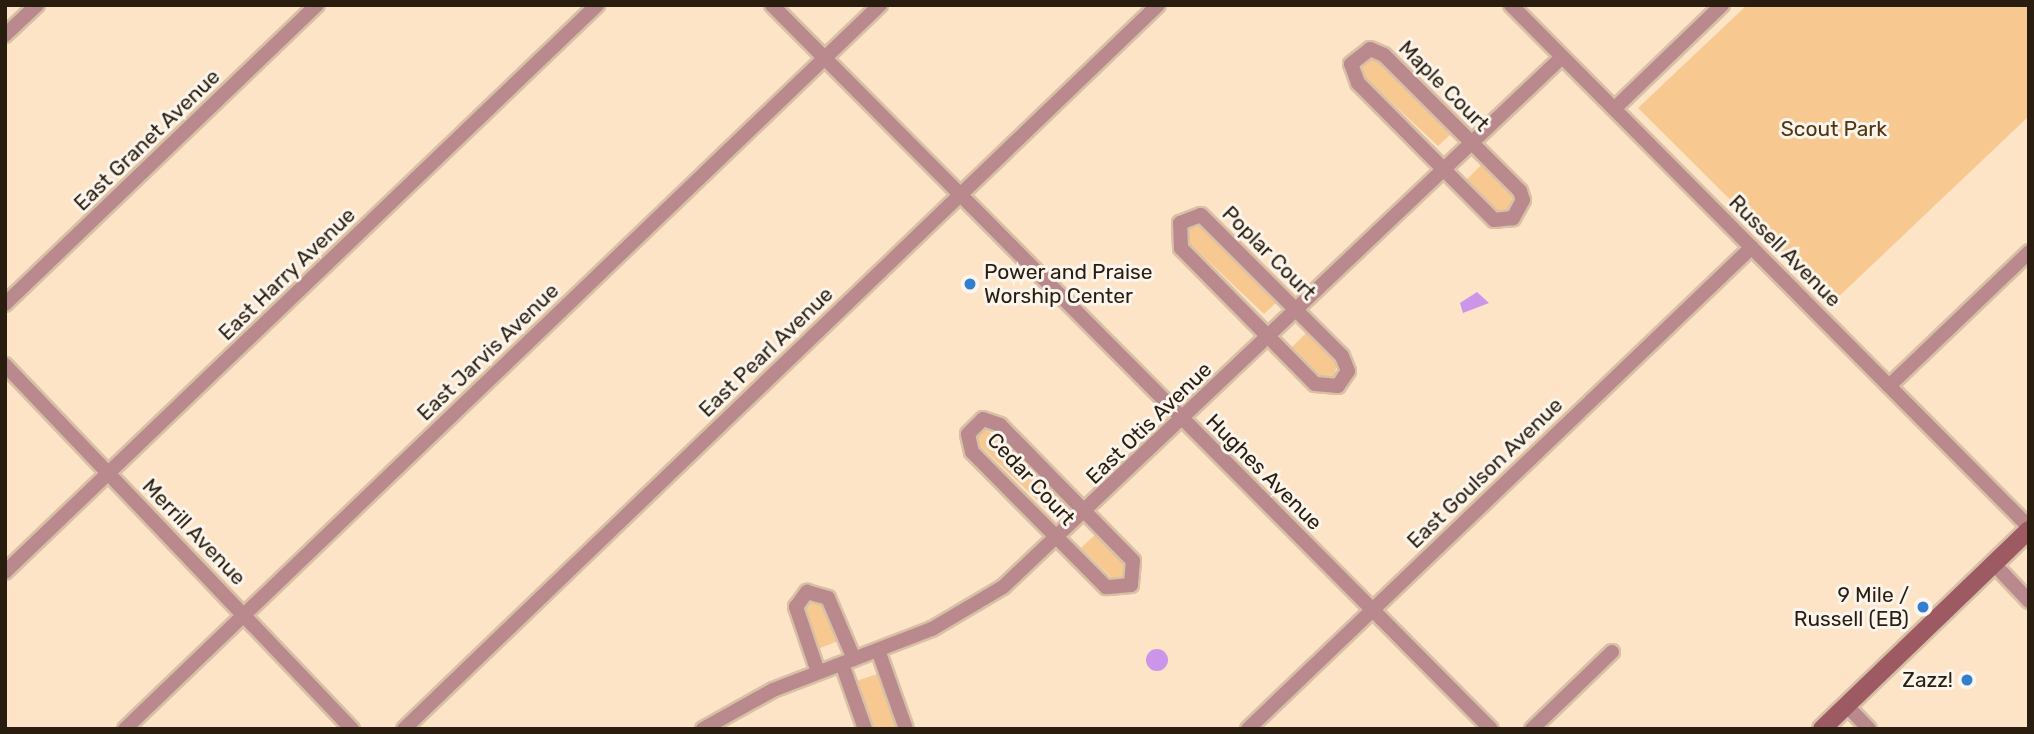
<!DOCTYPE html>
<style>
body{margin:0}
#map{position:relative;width:2034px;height:734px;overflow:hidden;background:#fde4c6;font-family:Rubik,sans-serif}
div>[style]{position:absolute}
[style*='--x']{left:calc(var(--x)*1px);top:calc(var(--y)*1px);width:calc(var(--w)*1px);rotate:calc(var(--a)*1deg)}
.green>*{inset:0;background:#f7c991}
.water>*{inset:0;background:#cb95ea}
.round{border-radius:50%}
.roads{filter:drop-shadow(2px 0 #d7c0a5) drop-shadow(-2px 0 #d7c0a5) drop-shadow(0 2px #d7c0a5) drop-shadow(0 -2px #d7c0a5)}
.street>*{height:14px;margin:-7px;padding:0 7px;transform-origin:7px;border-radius:7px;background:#b9898d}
.secondary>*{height:18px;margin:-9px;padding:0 9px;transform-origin:9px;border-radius:9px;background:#9d5a62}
.dots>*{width:19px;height:19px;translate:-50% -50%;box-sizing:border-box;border:4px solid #fbf5ed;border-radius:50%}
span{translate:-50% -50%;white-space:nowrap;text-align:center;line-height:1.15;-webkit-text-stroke:6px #fbf5ed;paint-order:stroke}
.street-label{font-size:21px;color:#281d0e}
.park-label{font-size:21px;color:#50350f}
.poi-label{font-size:21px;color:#281d0e}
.left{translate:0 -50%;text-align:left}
.right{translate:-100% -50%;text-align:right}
.frame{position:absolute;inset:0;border:7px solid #281d0e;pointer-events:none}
</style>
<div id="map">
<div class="green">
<div style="clip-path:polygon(1747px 5px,2029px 5px,2029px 116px,1833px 302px,1638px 108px)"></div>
<div style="clip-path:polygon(1375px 59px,1451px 134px,1438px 146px,1363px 76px,1363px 62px)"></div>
<div style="clip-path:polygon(1481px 165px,1512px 196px,1511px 210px,1498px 212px,1466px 180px)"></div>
<div style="clip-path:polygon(1201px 226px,1277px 302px,1264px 314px,1189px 243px,1189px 229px)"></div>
<div style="clip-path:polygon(1307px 332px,1337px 363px,1334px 379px,1324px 379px,1292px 347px)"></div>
<div style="clip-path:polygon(984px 427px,1066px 503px,1053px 515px,978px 444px,976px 434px)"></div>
<div style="clip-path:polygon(1097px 533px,1127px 564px,1126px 579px,1114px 580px,1081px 548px)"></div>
<div style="clip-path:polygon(815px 598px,825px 605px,838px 641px,818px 649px,804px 612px)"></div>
<div style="clip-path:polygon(877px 674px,897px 729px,875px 729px,857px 681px)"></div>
</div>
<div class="water">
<div style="clip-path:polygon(1477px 292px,1489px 303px,1463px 313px,1460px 303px)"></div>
<div class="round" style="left:1146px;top:649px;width:22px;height:22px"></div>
</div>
<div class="roads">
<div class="street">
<div style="--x:772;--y:5;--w:1020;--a:45.2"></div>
<div style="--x:1511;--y:5;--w:735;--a:45.22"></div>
<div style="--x:5;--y:35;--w:44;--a:-43.2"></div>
<div style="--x:1370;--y:49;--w:15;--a:23"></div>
<div style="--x:1384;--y:55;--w:192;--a:45"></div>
<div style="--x:1520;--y:191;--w:9;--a:72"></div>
<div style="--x:1523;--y:200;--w:21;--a:119"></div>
<div style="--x:1513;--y:218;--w:19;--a:174"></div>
<div style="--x:1494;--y:220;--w:193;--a:-134.8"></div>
<div style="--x:1358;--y:83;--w:20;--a:-110"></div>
<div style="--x:1351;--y:64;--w:24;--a:-38"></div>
<div style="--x:1614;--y:109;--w:150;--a:-43.9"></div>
<div style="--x:1201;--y:215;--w:199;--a:45"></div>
<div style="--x:1342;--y:356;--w:16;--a:68"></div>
<div style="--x:1348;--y:371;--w:18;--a:124"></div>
<div style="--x:1338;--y:386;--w:23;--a:-175"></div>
<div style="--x:1315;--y:384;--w:191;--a:-134.6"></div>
<div style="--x:1181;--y:248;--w:25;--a:-92"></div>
<div style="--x:1180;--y:223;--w:22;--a:-21"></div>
<div style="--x:5;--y:304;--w:432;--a:-43.8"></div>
<div style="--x:5;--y:365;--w:503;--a:46.37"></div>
<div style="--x:1889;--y:386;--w:194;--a:-43.7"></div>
<div style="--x:983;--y:419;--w:18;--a:19"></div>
<div style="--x:1000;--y:425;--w:190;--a:45.6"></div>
<div style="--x:1133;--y:561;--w:24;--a:95"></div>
<div style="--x:1131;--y:585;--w:25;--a:175"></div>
<div style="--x:1106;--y:587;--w:190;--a:-134.8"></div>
<div style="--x:972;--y:452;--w:18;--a:-103"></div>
<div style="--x:968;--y:434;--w:21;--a:-45"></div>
<div style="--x:1994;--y:564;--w:51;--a:46.6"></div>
<div style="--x:5;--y:572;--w:820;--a:-43.76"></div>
<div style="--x:878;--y:650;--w:84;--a:70.5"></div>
<div style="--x:842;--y:664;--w:69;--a:70.5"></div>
<div style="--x:818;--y:672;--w:69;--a:-108.7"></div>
<div style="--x:796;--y:607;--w:19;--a:-54"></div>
<div style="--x:807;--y:592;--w:22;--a:16"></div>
<div style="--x:828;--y:598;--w:66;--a:66.9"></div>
<div style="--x:1846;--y:705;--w:33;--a:46"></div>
<div style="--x:125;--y:729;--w:1046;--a:-43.8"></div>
<div style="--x:404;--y:729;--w:1045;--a:-43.84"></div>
<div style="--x:703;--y:729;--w:80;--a:-29.1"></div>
<div style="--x:773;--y:690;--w:170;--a:-21"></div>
<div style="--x:932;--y:629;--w:82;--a:-30.6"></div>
<div style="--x:1003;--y:587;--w:770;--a:-43.47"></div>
<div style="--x:1248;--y:729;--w:697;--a:-43.72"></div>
<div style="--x:1532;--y:729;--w:111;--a:-43.9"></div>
</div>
<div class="secondary">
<div style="--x:1822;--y:729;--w:287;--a:-43.9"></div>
</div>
</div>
<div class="dots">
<div style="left:970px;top:284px;background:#327fcf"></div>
<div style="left:1923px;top:607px;background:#327fcf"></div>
<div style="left:1967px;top:680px;background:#327fcf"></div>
</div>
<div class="street-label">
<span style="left:1444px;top:86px;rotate:45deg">Maple Court</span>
<span style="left:147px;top:140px;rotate:-44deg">East Granet Avenue</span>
<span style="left:1785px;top:251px;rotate:45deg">Russell Avenue</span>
<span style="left:1269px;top:253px;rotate:45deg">Poplar Court</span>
<span style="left:287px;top:274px;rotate:-44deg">East Harry Avenue</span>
<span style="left:488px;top:352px;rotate:-44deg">East Jarvis Avenue</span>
<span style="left:766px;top:352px;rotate:-44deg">East Pearl Avenue</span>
<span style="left:1149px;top:423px;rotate:-44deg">East Otis Avenue</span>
<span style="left:1264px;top:472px;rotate:45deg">Hughes Avenue</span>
<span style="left:1485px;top:473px;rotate:-44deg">East Goulson Avenue</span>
<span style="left:1031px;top:479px;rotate:47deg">Cedar Court</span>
<span style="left:194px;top:532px;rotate:46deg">Merrill Avenue</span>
</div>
<div class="park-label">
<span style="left:1834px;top:129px">Scout Park</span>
</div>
<div class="poi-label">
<span class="left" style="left:984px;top:284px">Power and Praise<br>Worship Center</span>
<span class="right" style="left:1909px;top:607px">9 Mile /<br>Russell (EB)</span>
<span class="right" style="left:1953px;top:680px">Zazz!</span>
</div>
<div class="frame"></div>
</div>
